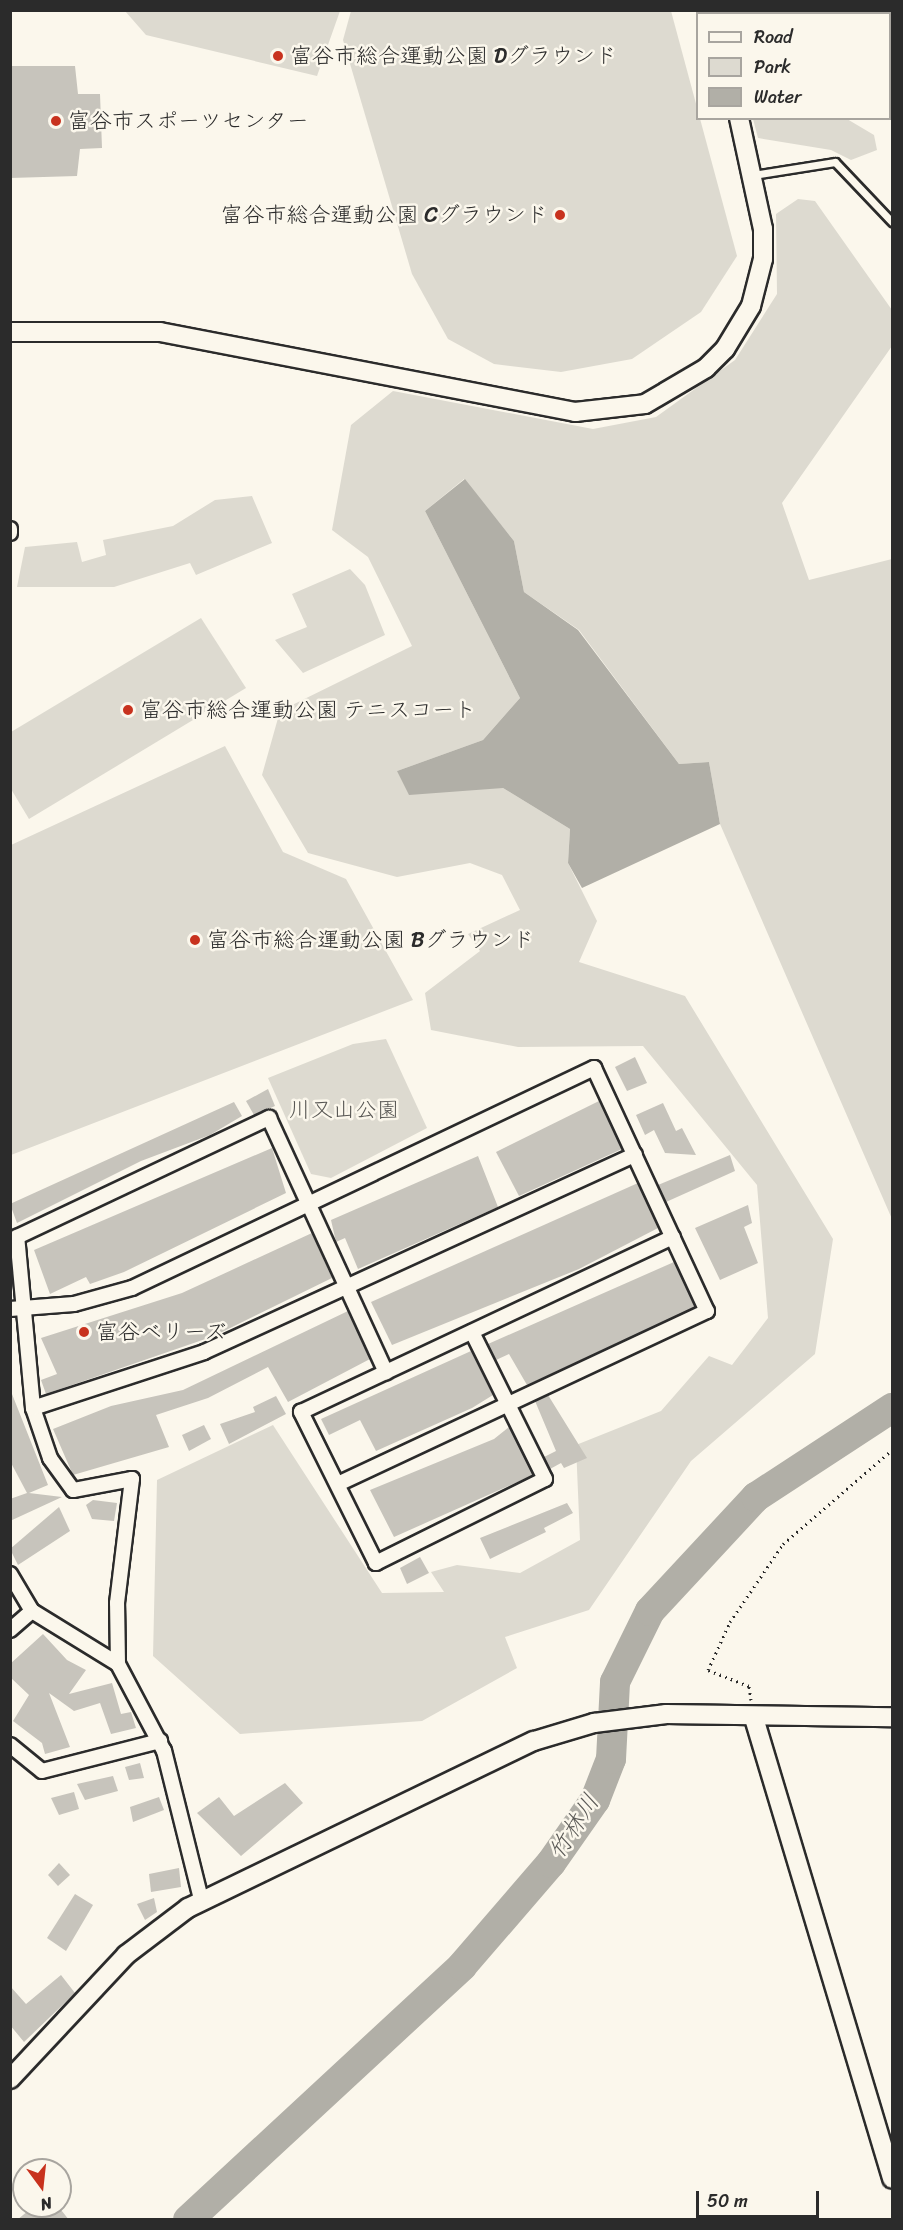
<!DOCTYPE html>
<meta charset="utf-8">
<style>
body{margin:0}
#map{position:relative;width:903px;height:2230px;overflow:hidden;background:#fbf7ec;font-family:Sriracha,"Klee One",sans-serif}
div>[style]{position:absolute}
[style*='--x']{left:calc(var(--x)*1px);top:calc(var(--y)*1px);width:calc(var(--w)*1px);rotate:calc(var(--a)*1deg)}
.green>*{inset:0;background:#dddad0}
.water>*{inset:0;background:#b1afa7}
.river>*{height:30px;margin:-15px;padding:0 15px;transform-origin:15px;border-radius:15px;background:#b1afa7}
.building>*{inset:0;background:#c7c4bc}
.path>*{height:3px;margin-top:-1.5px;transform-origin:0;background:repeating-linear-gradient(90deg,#2b2b2b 0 1.5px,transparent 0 6px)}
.roads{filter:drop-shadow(2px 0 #2b2b2b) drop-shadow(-2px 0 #2b2b2b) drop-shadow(0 2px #2b2b2b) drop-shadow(0 -2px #2b2b2b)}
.service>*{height:7px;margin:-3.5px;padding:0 3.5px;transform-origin:3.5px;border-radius:3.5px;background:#fbf7ec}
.minor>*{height:14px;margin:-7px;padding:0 7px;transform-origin:7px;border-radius:7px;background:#fbf7ec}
.tertiary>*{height:18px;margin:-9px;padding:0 9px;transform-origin:9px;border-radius:9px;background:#fbf7ec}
.dots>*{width:16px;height:16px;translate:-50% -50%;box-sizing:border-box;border:3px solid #fbf7ec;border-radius:50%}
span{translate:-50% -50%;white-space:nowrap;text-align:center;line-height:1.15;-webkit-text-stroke:5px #fbf7ec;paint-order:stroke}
.poi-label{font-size:22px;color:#2b2b2b}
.left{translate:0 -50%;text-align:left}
.right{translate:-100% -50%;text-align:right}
.park-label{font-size:22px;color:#585754}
.water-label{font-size:24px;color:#5a5956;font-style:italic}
.frame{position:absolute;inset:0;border:12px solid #2b2b2b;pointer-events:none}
.legend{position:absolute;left:696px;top:12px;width:195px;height:108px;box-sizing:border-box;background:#fbf7ec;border:2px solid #a8a59f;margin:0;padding:8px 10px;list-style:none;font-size:18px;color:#2b2b2b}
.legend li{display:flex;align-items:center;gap:12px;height:30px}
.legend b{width:30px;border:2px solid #a8a59f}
.north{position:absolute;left:12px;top:2158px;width:60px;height:60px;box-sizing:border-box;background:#fbf7ec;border:2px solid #a8a59f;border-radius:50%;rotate:165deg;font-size:16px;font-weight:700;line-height:24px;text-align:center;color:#2b2b2b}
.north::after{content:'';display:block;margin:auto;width:21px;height:27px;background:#c8321e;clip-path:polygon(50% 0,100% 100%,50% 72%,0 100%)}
.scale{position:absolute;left:696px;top:2191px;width:123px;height:27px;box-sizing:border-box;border:3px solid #2b2b2b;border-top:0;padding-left:8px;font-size:18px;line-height:21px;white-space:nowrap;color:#2b2b2b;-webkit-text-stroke:4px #fbf7ec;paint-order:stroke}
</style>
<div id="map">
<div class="green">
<div style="clip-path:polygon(125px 11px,340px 11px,317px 76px,146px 35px)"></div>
<div style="clip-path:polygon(351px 11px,671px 11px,737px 256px,701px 312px,632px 359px,561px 372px,494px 364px,448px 339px,412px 274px,343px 40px)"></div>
<div style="clip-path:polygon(753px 119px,847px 119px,874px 135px,877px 150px,851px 160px,831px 150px,758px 138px)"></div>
<div style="clip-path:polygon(798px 199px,815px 201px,892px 310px,892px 346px,782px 503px,809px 580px,892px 559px,892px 1219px,720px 824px,709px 762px,679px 764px,579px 630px,524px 592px,514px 541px,464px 479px,425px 511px,520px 698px,483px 740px,397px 771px,459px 788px,503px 788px,570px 829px,568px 863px,597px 921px,579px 962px,685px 996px,833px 1239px,815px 1354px,691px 1461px,589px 1610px,505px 1637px,517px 1668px,422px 1721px,240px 1734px,153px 1656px,157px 1480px,273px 1425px,382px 1593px,444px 1592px,431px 1572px,457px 1565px,520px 1573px,580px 1540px,576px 1445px,661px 1411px,709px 1356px,732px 1365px,768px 1318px,757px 1185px,643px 1046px,518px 1047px,431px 1030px,425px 993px,480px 951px,468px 934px,520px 910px,502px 875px,470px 863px,397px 877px,308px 853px,262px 775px,280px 711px,412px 646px,368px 557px,332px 530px,351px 425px,393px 391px,593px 429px,656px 417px,735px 360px,777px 294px,776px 214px)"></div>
<div style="clip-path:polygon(252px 496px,272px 543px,196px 575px,190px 563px,114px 587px,17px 587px,25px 547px,77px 542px,82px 562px,106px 555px,103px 540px,173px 526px,215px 500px)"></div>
<div style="clip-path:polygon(350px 569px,365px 585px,385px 635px,303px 673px,275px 640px,307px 627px,292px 594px)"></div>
<div style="clip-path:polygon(201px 618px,246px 688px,29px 819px,11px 789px,11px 732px)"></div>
<div style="clip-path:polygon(225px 746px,283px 852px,346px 879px,413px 1000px,11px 1155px,11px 845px)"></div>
<div style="clip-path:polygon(386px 1039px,427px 1128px,331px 1178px,311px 1174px,268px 1078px,353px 1044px)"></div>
</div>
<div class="water">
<div style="clip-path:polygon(465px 479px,514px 541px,524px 592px,578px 630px,679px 764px,709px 762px,720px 824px,582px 888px,568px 863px,570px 829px,503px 788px,409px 795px,397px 771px,483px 740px,520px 698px,425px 511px)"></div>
</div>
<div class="river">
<div style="--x:188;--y:2220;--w:374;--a:-42.8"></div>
<div style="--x:462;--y:1966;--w:136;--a:-49.2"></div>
<div style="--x:551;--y:1863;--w:77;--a:-55.1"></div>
<div style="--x:595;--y:1800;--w:44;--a:-68.7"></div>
<div style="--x:611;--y:1759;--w:77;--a:-87"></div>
<div style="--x:615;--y:1682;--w:79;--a:-63.8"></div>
<div style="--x:650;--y:1611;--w:156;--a:-47.1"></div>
<div style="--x:756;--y:1497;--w:163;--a:-33.2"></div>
</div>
<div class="building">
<div style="clip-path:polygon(10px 66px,75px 66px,78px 94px,100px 94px,102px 148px,80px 149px,77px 176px,10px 178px)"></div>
<div style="clip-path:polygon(635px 1057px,647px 1083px,627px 1091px,615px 1067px)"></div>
<div style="clip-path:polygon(268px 1089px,275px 1106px,254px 1115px,246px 1101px)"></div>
<div style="clip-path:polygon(599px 1101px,622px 1149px,519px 1196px,496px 1152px)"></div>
<div style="clip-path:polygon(234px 1102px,242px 1116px,210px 1135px,141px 1161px,17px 1223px,10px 1204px)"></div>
<div style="clip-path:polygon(663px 1103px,676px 1131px,682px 1128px,696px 1155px,665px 1153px,654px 1130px,645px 1135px,636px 1115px)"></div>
<div style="clip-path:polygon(272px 1148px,286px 1193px,124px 1272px,90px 1284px,86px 1277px,50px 1294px,34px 1250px)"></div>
<div style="clip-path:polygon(730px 1155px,735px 1171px,666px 1202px,658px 1185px)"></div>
<div style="clip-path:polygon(478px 1156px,498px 1207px,358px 1269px,345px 1238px,336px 1242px,331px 1220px)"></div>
<div style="clip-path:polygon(638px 1183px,658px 1228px,579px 1269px,392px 1345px,371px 1302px)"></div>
<div style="clip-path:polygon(748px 1205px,752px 1223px,744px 1227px,758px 1263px,720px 1280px,695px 1228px)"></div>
<div style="clip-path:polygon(312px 1233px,332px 1278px,214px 1336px,46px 1394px,41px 1380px,57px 1374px,41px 1338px,182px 1293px)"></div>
<div style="clip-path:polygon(674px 1262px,695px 1307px,527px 1385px,509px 1354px,496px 1360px,488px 1344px)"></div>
<div style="clip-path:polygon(348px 1311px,370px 1359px,288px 1402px,268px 1367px,208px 1398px,156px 1415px,169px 1447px,73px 1475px,53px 1429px,111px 1406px,183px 1390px)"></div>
<div style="clip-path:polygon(471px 1351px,493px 1395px,472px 1408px,376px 1451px,360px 1420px,329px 1435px,321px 1419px)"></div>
<div style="clip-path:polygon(12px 1394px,48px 1485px,29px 1493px,62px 1497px,10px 1521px,10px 1499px,27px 1493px,10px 1461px)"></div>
<div style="clip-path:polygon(548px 1395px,587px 1458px,564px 1468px,561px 1463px,550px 1469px,544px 1457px,556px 1451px,535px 1401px)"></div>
<div style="clip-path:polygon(276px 1396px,286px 1414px,229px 1444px,220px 1424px,255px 1412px,253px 1407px)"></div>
<div style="clip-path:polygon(204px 1425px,211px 1439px,189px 1451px,182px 1435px)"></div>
<div style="clip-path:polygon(509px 1427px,533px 1475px,394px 1537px,370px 1490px,494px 1439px)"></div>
<div style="clip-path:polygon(93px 1500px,117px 1503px,114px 1521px,92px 1519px,86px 1505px)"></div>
<div style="clip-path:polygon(567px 1503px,573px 1513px,544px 1528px,546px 1532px,490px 1559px,480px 1538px)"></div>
<div style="clip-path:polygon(59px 1507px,70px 1531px,18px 1565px,10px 1549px)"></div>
<div style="clip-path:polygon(420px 1557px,429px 1573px,407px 1584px,400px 1568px)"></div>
<div style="clip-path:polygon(43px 1634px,67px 1660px,86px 1670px,69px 1694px,112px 1683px,121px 1714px,131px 1712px,136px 1728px,111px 1734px,100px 1703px,74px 1711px,49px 1693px,70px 1747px,45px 1754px,42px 1743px,13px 1721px,29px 1695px,10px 1677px,10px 1664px)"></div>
<div style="clip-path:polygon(140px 1763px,144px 1778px,129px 1780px,125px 1767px)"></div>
<div style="clip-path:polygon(113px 1776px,118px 1791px,85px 1800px,77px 1784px)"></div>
<div style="clip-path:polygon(285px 1783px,303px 1803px,241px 1856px,197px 1813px,219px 1797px,234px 1816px)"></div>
<div style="clip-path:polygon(74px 1792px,79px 1809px,59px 1815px,51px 1798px)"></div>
<div style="clip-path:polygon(159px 1797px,164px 1810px,133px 1822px,130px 1807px)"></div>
<div style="clip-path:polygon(59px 1863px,70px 1875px,58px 1886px,48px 1875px)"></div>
<div style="clip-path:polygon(179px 1868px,181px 1887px,151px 1892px,149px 1874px)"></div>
<div style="clip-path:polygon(75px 1894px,93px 1905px,66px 1951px,47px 1938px)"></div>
<div style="clip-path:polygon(154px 1898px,157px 1912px,145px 1920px,137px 1904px)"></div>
<div style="clip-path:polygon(61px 1975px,75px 1993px,24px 2042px,10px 2025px,10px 1986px,26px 2004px)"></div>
<div style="clip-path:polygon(34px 2206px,58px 2206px,69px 2220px,17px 2220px)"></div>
</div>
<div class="path">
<div style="--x:751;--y:1700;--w:14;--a:-98"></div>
<div style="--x:749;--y:1686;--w:44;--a:-158.7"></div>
<div style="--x:708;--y:1670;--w:53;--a:-65.4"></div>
<div style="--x:730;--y:1622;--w:94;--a:-55.8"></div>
<div style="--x:783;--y:1544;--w:144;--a:-40.8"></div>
</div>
<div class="roads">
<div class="service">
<div style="--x:753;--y:175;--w:83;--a:-9"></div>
<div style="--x:835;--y:162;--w:83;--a:46.5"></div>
</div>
<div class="minor">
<div style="--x:10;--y:529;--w:4;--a:90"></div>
<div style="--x:10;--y:1309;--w:64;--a:-4.5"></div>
<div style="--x:74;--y:1304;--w:60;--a:-15.4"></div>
<div style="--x:132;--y:1288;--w:512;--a:-25.46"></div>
<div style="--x:594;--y:1068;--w:268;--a:65.1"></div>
<div style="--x:707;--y:1311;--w:408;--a:154.9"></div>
<div style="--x:472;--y:1332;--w:164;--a:63.6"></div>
<div style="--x:545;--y:1479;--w:189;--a:153.6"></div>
<div style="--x:376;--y:1563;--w:169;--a:-116.4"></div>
<div style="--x:301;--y:1412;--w:411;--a:-25.2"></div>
<div style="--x:33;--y:1408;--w:180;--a:-18.1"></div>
<div style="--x:204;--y:1352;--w:474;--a:-24.6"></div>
<div style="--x:10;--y:1574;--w:43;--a:59.3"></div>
<div style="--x:32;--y:1611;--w:101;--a:31.6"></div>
<div style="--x:10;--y:1630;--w:29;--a:-41"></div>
<div style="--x:10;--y:1745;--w:41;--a:39.1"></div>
<div style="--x:42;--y:1771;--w:122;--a:-14.3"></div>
<div style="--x:201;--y:1899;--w:153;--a:-104"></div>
<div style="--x:164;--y:1751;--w:98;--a:-117.9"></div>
<div style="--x:118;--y:1664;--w:61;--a:-90.9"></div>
<div style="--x:117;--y:1603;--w:125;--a:-83.1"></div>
<div style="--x:132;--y:1479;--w:60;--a:169.4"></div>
<div style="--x:73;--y:1490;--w:39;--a:-126"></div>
<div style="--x:50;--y:1458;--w:53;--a:-108.8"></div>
<div style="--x:33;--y:1408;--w:172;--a:-95.3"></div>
<div style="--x:17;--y:1237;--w:279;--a:-25.3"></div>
<div style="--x:269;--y:1118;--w:280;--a:65.3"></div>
</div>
<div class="tertiary">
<div style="--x:711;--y:10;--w:4;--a:76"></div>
<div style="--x:10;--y:332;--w:150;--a:0"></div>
<div style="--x:160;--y:332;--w:423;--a:10.9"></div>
<div style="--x:575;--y:412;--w:70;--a:-6.5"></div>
<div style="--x:645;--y:404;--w:71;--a:-30.5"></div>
<div style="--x:706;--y:368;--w:27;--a:-45"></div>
<div style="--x:725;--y:349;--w:50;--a:-58.8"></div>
<div style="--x:751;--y:306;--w:49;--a:-75.7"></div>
<div style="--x:763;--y:259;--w:30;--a:-90"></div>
<div style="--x:763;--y:229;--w:114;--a:-102.2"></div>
<div style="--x:754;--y:1718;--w:481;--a:73.3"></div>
<div style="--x:10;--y:2079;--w:170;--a:-46.9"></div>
<div style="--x:126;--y:1955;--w:78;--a:-37.2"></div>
<div style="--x:188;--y:1908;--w:384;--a:-25.8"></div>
<div style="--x:534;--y:1741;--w:63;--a:-16.7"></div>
<div style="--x:594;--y:1723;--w:73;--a:-7.1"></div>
<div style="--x:666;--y:1714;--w:226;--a:0.8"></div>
</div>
</div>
<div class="dots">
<div style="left:278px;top:56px;background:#c8321e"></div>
<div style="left:56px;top:121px;background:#c8321e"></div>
<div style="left:560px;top:215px;background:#c8321e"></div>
<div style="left:128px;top:710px;background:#c8321e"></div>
<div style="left:195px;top:940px;background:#c8321e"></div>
<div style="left:84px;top:1332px;background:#c8321e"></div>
</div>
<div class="poi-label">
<span class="left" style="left:290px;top:56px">富谷市総合運動公園 Dグラウンド</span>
<span class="left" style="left:68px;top:121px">富谷市スポーツセンター</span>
<span class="right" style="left:548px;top:215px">富谷市総合運動公園 Cグラウンド</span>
<span class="left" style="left:140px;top:710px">富谷市総合運動公園 テニスコート</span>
<span class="left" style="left:207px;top:940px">富谷市総合運動公園 Bグラウンド</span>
<span class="left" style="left:96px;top:1332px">富谷ベリーズ</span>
</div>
<div class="park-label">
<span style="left:344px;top:1110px">川又山公園</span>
</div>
<div class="water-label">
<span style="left:574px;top:1827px;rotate:-57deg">竹林川</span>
</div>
<div class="frame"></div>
<ul class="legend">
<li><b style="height:8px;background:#fbf7ec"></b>Road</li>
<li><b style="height:16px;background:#dddad0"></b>Park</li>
<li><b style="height:16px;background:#b1afa7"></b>Water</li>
</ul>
<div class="north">N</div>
<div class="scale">50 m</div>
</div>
